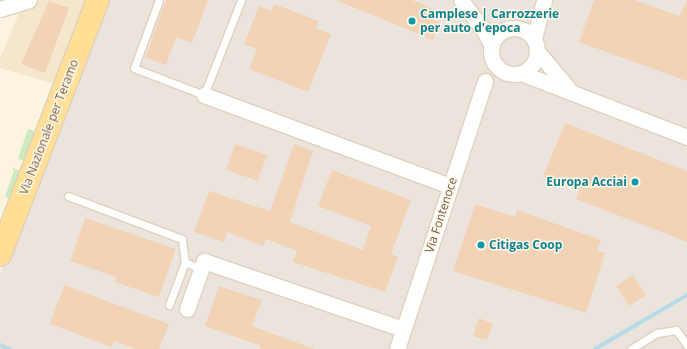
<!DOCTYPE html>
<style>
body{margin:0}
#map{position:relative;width:687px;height:349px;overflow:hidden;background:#fdf4e0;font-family:"Open Sans",sans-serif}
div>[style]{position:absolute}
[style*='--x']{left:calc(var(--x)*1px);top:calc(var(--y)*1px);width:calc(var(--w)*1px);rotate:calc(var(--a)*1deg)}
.residential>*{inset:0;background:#f5e6ce}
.industrial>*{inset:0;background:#ebe4dc}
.green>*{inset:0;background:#cdeabe}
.stream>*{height:4px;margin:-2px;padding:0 2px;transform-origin:2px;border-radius:2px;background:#b4dbe7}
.building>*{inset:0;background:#f3d3b6}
.roads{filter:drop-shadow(1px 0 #e1d0bc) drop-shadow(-1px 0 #e1d0bc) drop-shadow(0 1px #e1d0bc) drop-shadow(0 -1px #e1d0bc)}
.service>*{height:7px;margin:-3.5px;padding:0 3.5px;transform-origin:3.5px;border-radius:3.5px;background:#fff}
.minor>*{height:15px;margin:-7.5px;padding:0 7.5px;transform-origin:7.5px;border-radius:7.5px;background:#fff}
.minor>.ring{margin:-7.5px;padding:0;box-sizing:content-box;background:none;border:15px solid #fff;border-radius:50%}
.primary>*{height:22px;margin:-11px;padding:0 11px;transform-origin:11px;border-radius:11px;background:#fedf95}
.dots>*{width:11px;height:11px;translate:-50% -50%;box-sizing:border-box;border:2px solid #fff7e7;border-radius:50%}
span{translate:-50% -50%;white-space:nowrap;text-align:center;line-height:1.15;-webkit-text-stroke:3px #fff7e7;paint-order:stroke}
.culture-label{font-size:12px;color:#0d838f;font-weight:700}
.left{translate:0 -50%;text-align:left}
.right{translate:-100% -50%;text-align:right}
.street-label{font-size:12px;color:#745a47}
</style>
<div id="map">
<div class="residential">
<div style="clip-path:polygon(40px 0,90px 0,57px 85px,0 68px,0 59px,22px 5px)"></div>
</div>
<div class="industrial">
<div style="clip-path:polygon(105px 0,687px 0,687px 349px,0 349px,0 273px)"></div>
</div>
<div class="green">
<div style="clip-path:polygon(28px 129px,39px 132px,28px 161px,18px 159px)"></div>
<div style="clip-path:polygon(11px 167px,20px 171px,11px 199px,5px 197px,14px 170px)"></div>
</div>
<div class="stream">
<div style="--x:0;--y:345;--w:10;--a:24"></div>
<div style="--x:595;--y:349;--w:107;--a:-30.4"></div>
</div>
<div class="building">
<div style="clip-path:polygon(166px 0,208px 0,192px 43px,176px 37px,166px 65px,145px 58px)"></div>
<div style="clip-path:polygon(336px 0,412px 0,436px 10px,432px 20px,440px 22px,433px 40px)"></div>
<div style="clip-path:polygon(594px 0,635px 0,679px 16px,687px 0,687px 81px,579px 42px)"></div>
<div style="clip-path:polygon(49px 1px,69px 8px,45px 73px,21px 64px)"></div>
<div style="clip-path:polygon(274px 4px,319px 21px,316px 28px,331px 34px,308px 92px,249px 69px,257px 49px,244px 44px,259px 6px,272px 11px)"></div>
<div style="clip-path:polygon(565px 123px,687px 171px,687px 242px,576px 199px,579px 190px,543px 177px)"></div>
<div style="clip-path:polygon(235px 144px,267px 155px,258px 181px,226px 170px)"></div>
<div style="clip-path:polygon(294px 144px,313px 151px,290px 222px,363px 250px,371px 226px,318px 206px,332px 170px,411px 200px,391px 254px,398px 257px,385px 292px,293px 262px,297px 251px,266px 239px,263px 246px,227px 232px,224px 242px,194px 232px,209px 191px,270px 211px)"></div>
<div style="clip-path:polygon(475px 204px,515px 217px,517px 210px,601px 240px,597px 250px,605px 253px,586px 313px,453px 271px)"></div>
<div style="clip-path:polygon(85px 218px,176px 249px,159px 297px,115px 282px,116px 277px,70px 261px)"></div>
<div style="clip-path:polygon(633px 275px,646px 295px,629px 306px,616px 286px)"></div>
<div style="clip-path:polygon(64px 285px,169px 324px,159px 349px,136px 349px,114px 341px,112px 347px,50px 324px)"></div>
<div style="clip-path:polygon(219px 286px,262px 300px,252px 326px,314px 349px,260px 349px,261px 346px,205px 326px)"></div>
<div style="clip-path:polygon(479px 318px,493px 324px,487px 340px,473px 336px)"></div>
</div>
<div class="roads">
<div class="service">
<div style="--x:159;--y:0;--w:72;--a:110.2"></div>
<div style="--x:134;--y:68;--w:75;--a:21.1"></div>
<div style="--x:204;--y:95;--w:102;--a:-68.7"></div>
<div style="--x:68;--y:196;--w:122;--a:20.7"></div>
<div style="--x:182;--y:239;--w:23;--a:83"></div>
<div style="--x:185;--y:262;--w:17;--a:24"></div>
<div style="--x:169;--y:305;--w:46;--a:-69.6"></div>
<div style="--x:631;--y:349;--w:31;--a:-32"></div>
<div style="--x:657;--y:333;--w:19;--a:-9"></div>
<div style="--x:676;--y:330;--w:19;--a:54"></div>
</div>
<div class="minor">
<div style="--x:461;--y:0;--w:36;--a:53"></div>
<div style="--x:483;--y:29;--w:19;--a:62"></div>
<div style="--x:0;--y:9;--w:30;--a:-17"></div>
<div class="ring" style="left:491px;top:28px;width:31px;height:31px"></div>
<div style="--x:534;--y:38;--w:39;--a:-75"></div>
<div style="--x:537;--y:51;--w:48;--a:50"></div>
<div style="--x:521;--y:73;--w:178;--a:21.1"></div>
<div style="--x:204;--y:95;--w:262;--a:20.3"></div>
<div style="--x:187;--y:309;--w:51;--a:-70.5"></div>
<div style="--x:204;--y:261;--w:210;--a:18.9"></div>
<div style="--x:397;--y:349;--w:282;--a:-71.8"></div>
</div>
<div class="primary">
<div style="--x:0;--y:255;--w:273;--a:-69"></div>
</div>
</div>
<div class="dots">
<div style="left:412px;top:21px;background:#0f9aa8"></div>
<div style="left:635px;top:182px;background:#0f9aa8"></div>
<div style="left:481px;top:245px;background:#0f9aa8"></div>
</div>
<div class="culture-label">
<span class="left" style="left:420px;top:21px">Camplese | Carrozzerie<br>per auto d'epoca</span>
<span class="right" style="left:627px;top:182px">Europa Acciai</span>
<span class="left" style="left:489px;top:245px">Citigas Coop</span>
</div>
<div class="street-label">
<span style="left:49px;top:127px;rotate:-69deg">Via Nazionale per Teramo</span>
<span style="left:441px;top:215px;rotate:-72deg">Via Fontenoce</span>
</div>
</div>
